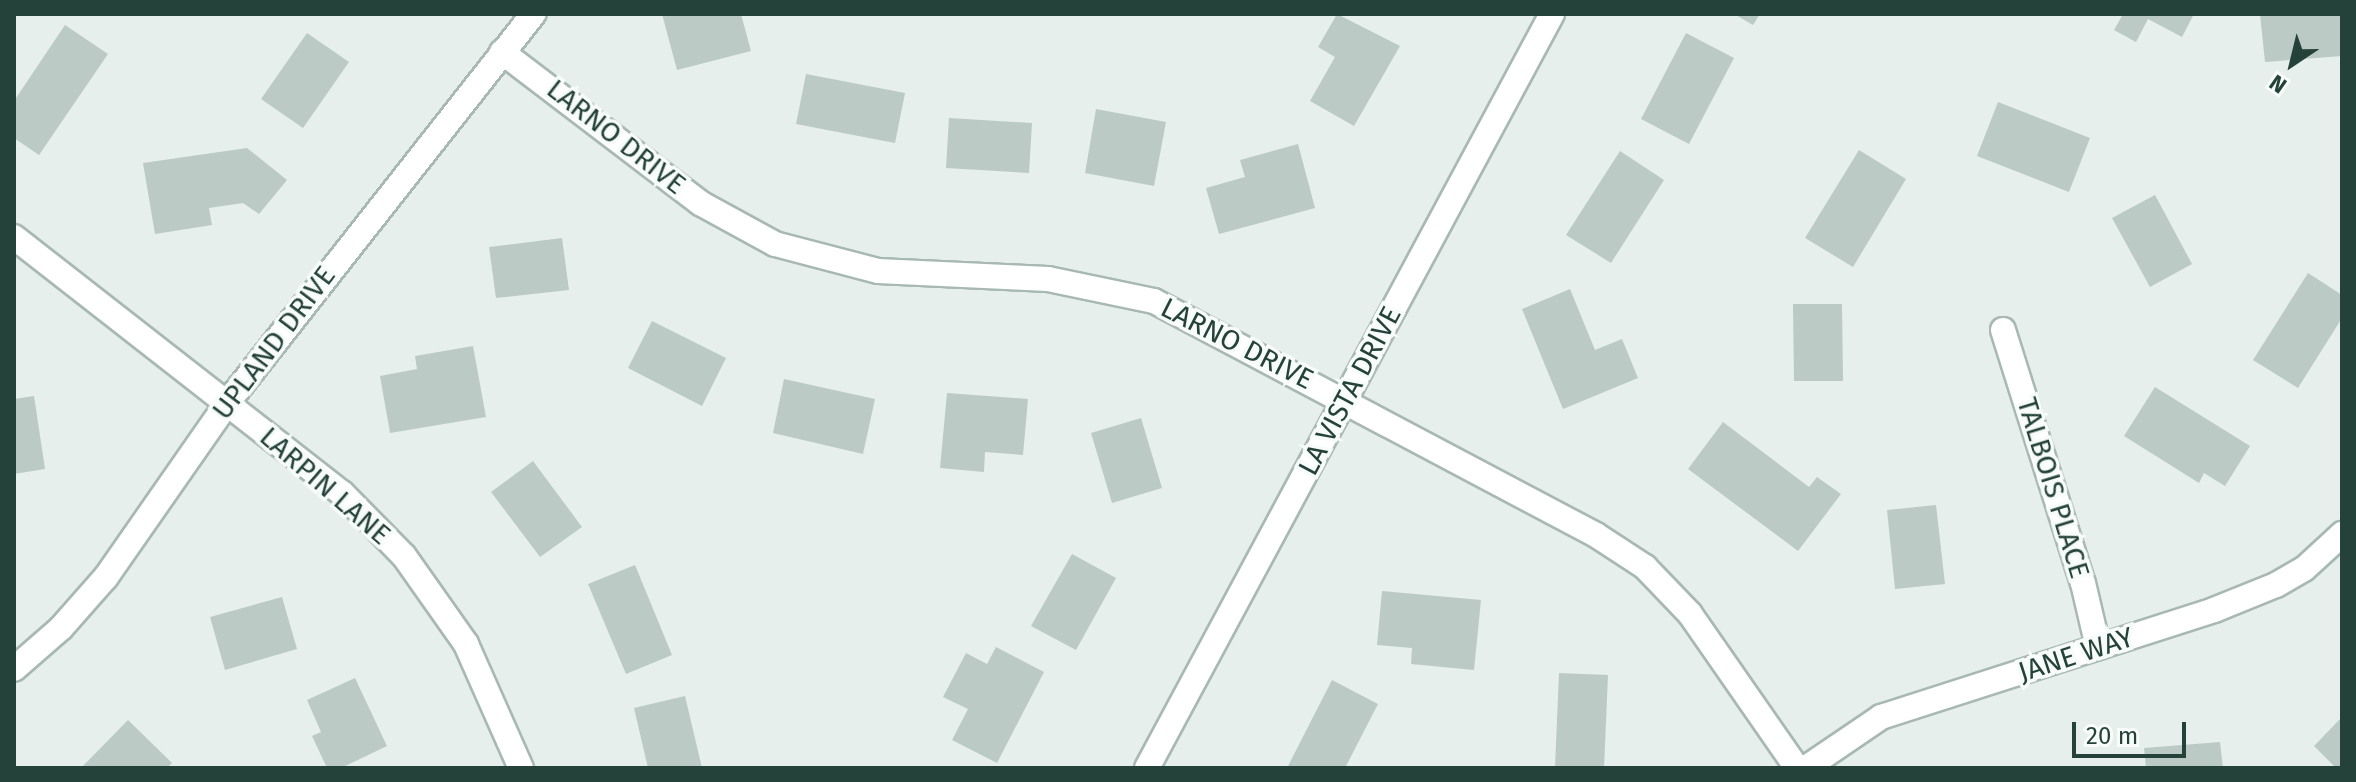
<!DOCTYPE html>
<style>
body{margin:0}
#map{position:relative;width:2356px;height:782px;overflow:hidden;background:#e6efeb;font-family:"Fira Sans",sans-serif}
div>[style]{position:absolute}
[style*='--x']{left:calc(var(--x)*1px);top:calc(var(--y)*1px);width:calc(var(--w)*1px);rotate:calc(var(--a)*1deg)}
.building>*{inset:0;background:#bbcac4}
.roads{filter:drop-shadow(2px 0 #a8b8b2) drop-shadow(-2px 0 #a8b8b2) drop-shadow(0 2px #a8b8b2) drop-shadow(0 -2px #a8b8b2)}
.minor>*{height:24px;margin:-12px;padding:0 12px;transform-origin:12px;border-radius:12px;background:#fff}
span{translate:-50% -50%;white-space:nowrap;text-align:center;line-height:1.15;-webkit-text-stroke:7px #f7fbf9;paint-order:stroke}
.street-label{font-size:28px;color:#24423a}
.frame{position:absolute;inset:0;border:16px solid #24423a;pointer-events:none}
.north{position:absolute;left:2252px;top:24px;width:80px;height:80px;-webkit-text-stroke:6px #f7fbf9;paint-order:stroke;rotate:215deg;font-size:22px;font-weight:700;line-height:32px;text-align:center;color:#24423a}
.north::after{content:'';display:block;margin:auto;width:28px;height:36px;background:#24423a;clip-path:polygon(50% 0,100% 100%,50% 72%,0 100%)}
.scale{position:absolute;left:2072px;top:722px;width:114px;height:36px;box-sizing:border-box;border:4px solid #24423a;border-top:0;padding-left:10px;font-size:24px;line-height:28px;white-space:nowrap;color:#24423a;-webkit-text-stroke:6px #f7fbf9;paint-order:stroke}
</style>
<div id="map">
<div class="building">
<div style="clip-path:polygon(662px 14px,741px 14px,751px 51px,677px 70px)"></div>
<div style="clip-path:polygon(1337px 14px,1400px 46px,1354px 126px,1310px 101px,1335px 57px,1318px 47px)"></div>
<div style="clip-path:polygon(1734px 14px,1760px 14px,1753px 25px)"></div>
<div style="clip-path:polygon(2123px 14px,2194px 14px,2182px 37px,2148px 19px,2136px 42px,2114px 30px)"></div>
<div style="clip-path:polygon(2260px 14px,2342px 14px,2342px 56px,2265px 62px)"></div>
<div style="clip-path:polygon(65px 25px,108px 54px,39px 155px,14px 138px,14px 101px)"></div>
<div style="clip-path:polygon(307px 33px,349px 62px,303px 128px,261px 99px)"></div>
<div style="clip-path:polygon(1686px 33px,1734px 58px,1689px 144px,1641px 119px)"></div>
<div style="clip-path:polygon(806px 74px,905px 93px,895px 143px,796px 124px)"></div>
<div style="clip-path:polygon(1998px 102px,2090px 138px,2069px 192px,1977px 156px)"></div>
<div style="clip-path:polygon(1096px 109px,1166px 122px,1154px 186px,1085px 173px)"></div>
<div style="clip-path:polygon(949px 118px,1032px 123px,1029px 173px,946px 168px)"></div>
<div style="clip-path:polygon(1298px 144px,1315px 208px,1219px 234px,1206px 188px,1245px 177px,1240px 160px)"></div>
<div style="clip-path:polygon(247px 148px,287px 180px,259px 214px,243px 203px,209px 208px,212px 225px,155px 234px,143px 163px)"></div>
<div style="clip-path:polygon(1859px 150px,1906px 179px,1853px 267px,1805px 238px)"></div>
<div style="clip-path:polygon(1620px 151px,1664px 180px,1611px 263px,1566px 235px)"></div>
<div style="clip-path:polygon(2155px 195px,2192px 264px,2150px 287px,2112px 218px)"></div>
<div style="clip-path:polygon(562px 238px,569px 290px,496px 298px,489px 247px)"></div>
<div style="clip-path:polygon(2308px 273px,2342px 295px,2342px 318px,2298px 388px,2253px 360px)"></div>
<div style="clip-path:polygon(1570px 289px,1595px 350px,1622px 339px,1638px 378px,1563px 409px,1522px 309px)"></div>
<div style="clip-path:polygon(1793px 304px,1842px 304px,1843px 381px,1794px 381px)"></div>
<div style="clip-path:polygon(652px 321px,726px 358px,702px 406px,628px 368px)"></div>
<div style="clip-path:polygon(473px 346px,486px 417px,390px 433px,380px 376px,417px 369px,415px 356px)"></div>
<div style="clip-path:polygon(784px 379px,875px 399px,863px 454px,773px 433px)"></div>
<div style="clip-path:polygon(2155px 387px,2250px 446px,2225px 486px,2204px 473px,2199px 483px,2124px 436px)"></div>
<div style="clip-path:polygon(947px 393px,1028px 399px,1023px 455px,985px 452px,984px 472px,940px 468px)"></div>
<div style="clip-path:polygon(34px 396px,45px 469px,14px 474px,14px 399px)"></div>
<div style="clip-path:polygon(1141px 418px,1162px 488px,1112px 503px,1091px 433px)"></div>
<div style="clip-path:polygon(1723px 422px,1809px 487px,1817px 477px,1841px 494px,1798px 551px,1688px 469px)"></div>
<div style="clip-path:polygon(533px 461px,582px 527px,540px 557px,491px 492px)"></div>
<div style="clip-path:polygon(1936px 505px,1945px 584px,1895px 589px,1887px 510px)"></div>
<div style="clip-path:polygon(1072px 554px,1116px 578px,1076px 650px,1031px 626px)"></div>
<div style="clip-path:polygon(635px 565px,672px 655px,626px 674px,588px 584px)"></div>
<div style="clip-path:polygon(1382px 591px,1481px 600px,1474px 670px,1411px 664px,1412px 648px,1377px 645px)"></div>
<div style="clip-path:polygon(282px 597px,297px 649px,225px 670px,210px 617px)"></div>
<div style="clip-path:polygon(996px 647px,1044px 672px,997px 763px,952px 740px,968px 709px,943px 697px,966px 653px,987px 664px)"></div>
<div style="clip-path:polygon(1559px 673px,1608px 675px,1604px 768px,1555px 768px)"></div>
<div style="clip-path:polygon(355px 678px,387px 746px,341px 768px,327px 768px,312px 736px,321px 732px,307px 700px)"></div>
<div style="clip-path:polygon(1332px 680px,1378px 704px,1345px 768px,1287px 768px)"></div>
<div style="clip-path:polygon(685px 696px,702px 768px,648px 768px,634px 708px)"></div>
<div style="clip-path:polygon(2342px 717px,2342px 768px,2336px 768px,2314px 746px)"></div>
<div style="clip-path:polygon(128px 720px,172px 763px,167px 768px,81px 768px)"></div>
<div style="clip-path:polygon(2220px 742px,2223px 768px,2146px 768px,2144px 748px)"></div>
</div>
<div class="roads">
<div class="minor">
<div style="--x:502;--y:52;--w:249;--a:37.3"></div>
<div style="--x:700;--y:203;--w:85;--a:28.7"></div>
<div style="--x:775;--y:244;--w:106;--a:14.7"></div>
<div style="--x:878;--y:271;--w:170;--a:2.7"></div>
<div style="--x:1048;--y:279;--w:108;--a:11.7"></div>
<div style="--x:1154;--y:301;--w:500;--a:27.9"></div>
<div style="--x:1596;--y:535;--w:59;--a:33.1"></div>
<div style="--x:1645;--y:567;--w:65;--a:46.2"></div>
<div style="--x:1690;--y:614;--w:188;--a:55.2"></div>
<div style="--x:14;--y:237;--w:416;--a:38"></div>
<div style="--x:342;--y:493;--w:88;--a:45.5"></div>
<div style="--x:404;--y:556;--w:108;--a:54.8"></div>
<div style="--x:466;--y:644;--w:136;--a:66.1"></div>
<div style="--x:2003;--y:330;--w:265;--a:72.5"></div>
<div style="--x:2083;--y:583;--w:66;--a:76.8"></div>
<div style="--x:14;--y:669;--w:62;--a:-41.1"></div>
<div style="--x:61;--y:628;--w:68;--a:-48.6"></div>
<div style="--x:106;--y:577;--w:213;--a:-55.1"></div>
<div style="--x:228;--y:402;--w:494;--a:-51.8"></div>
<div style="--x:1147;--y:768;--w:856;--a:-61.76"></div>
<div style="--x:1806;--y:768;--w:91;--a:-34.2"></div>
<div style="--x:1881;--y:717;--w:350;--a:-17.8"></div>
<div style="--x:2214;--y:610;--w:67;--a:-22"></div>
<div style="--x:2276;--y:585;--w:32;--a:-30"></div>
<div style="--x:2304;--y:569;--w:52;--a:-42.6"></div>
</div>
</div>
<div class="street-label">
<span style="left:616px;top:137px;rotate:38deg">LARNO DRIVE</span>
<span style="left:274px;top:343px;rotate:-53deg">UPLAND DRIVE</span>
<span style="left:1237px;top:344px;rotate:27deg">LARNO DRIVE</span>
<span style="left:1350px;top:391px;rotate:-62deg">LA VISTA DRIVE</span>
<span style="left:325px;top:486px;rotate:41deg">LARPIN LANE</span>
<span style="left:2053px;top:488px;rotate:73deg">TALBOIS PLACE</span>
<span style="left:2076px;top:655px;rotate:-18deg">JANE WAY</span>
</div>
<div class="frame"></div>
<div class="north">N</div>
<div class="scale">20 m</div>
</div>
